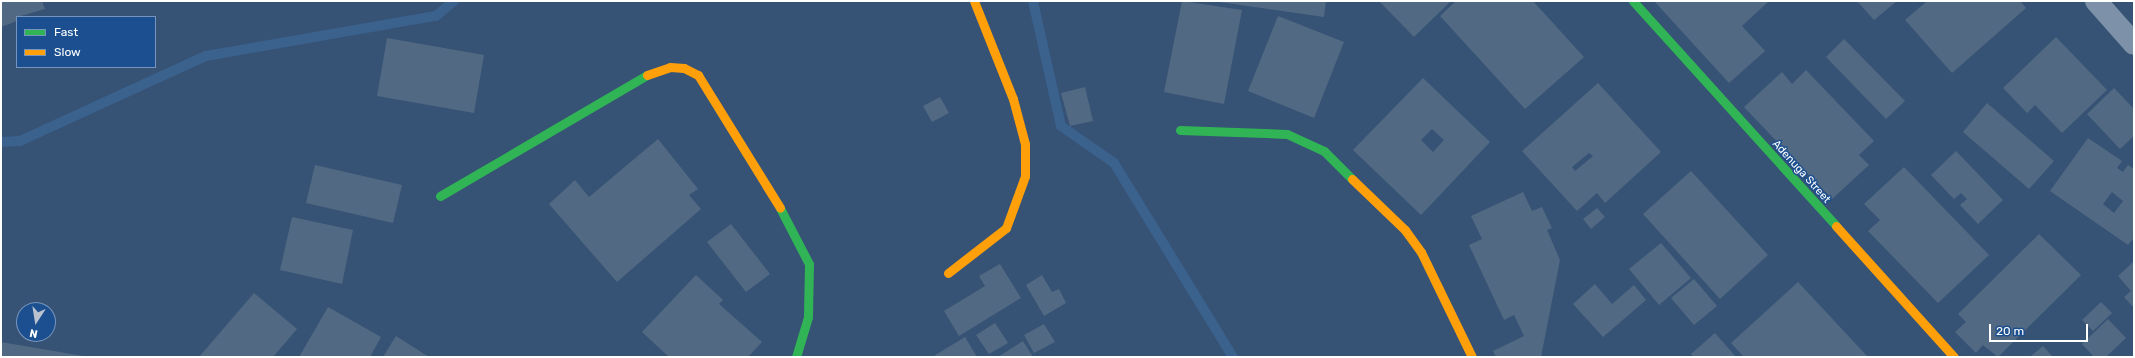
<!DOCTYPE html>
<style>
body{margin:0}
#map{position:relative;width:2135px;height:358px;overflow:hidden;background:#365274;font-family:Rubik,sans-serif}
div>[style]{position:absolute}
[style*='--x']{left:calc(var(--x)*1px);top:calc(var(--y)*1px);width:calc(var(--w)*1px);rotate:calc(var(--a)*1deg)}
.stream>*{height:10px;margin:-5px;padding:0 5px;transform-origin:5px;border-radius:5px;background:#3b618d}
.building>*{inset:0;background:#526984}
.street>*{height:22px;margin:-11px;padding:0 11px;transform-origin:11px;border-radius:11px;background:#7d92a8}
.fast>*{height:9px;margin:-4.5px;padding:0 4.5px;transform-origin:4.5px;border-radius:4.5px;background:#30b455}
.slow>*{height:9px;margin:-4.5px;padding:0 4.5px;transform-origin:4.5px;border-radius:4.5px;background:#ff9f0a}
span{translate:-50% -50%;white-space:nowrap;text-align:center;line-height:1.15;-webkit-text-stroke:3px #1b4f8f;paint-order:stroke}
.street-label{font-size:11px;color:#fff}
.frame{position:absolute;inset:0;border:2px solid #fff;pointer-events:none}
.legend{position:absolute;left:16px;top:16px;width:140px;height:52px;box-sizing:border-box;background:#1b4f8f;border:1px solid #7695bc;margin:0;padding:5px 7px;list-style:none;font-size:12px;color:#fff}
.legend li{display:flex;align-items:center;gap:8px;height:20px}
.legend b{width:20px;border:1px solid #7695bc}
.north{position:absolute;left:16px;top:302px;width:40px;height:40px;box-sizing:border-box;background:#1b4f8f;border:1px solid #7695bc;border-radius:50%;rotate:192deg;font-size:11px;font-weight:700;line-height:16px;text-align:center;color:#fff}
.north::after{content:'';display:block;margin:auto;width:14px;height:18px;background:#b9c2ce;clip-path:polygon(50% 0,100% 100%,50% 72%,0 100%)}
.scale{position:absolute;left:1989px;top:324px;width:99px;height:18px;box-sizing:border-box;border:2px solid #fff;border-top:0;padding-left:5px;font-size:12px;line-height:14px;white-space:nowrap;color:#fff;-webkit-text-stroke:3px #1b4f8f;paint-order:stroke}
</style>
<div id="map">
<div class="stream">
<div style="--x:1033;--y:1;--w:128;--a:77.4"></div>
<div style="--x:1061;--y:126;--w:65;--a:34.9"></div>
<div style="--x:1114;--y:163;--w:228;--a:58.5"></div>
<div style="--x:1;--y:142;--w:19;--a:-3"></div>
<div style="--x:20;--y:141;--w:205;--a:-24.6"></div>
<div style="--x:206;--y:56;--w:233;--a:-9.9"></div>
<div style="--x:436;--y:16;--w:23;--a:-40"></div>
</div>
<div class="building">
<div style="clip-path:polygon(1px 1px,42px 1px,45px 9px,17px 17px,17px 21px,1px 27px)"></div>
<div style="clip-path:polygon(1182px 1px,1242px 10px,1224px 104px,1164px 92px)"></div>
<div style="clip-path:polygon(1212px 1px,1326px 1px,1324px 17px)"></div>
<div style="clip-path:polygon(1379px 1px,1451px 1px,1414px 37px)"></div>
<div style="clip-path:polygon(1456px 1px,1533px 1px,1584px 57px,1525px 109px,1440px 16px)"></div>
<div style="clip-path:polygon(1654px 1px,1769px 1px,1742px 26px,1765px 51px,1729px 83px)"></div>
<div style="clip-path:polygon(1857px 1px,1897px 1px,1874px 20px)"></div>
<div style="clip-path:polygon(1927px 1px,2020px 1px,2026px 8px,1952px 73px,1905px 20px)"></div>
<div style="clip-path:polygon(1278px 16px,1344px 42px,1314px 118px,1248px 91px)"></div>
<div style="clip-path:polygon(2056px 37px,2107px 90px,2062px 133px,2035px 105px,2027px 113px,2003px 88px)"></div>
<div style="clip-path:polygon(387px 38px,484px 55px,474px 113px,377px 96px)"></div>
<div style="clip-path:polygon(1844px 39px,1905px 101px,1886px 119px,1826px 57px)"></div>
<div style="clip-path:polygon(1806px 70px,1874px 141px,1859px 155px,1869px 165px,1832px 199px,1744px 107px,1782px 72px,1792px 84px)"></div>
<div style="clip-path:polygon(evenodd,1423px 78px,1490px 142px,1421px 215px,1353px 150px,1423px 78px,1432px 129px,1444px 140px,1433px 152px,1421px 140px,1432px 129px)"></div>
<div style="clip-path:polygon(evenodd,1598px 83px,1661px 152px,1605px 203px,1597px 193px,1577px 211px,1522px 151px,1598px 83px,1589px 153px,1593px 156px,1575px 171px,1572px 167px,1589px 153px)"></div>
<div style="clip-path:polygon(1085px 87px,1093px 121px,1070px 126px,1061px 93px)"></div>
<div style="clip-path:polygon(2114px 88px,2134px 109px,2134px 136px,2120px 149px,2087px 114px)"></div>
<div style="clip-path:polygon(940px 97px,949px 113px,932px 122px,923px 106px)"></div>
<div style="clip-path:polygon(1987px 103px,2054px 161px,2029px 189px,1963px 132px)"></div>
<div style="clip-path:polygon(evenodd,2088px 138px,2122px 161px,2117px 168px,2123px 172px,2128px 165px,2134px 169px,2134px 238px,2128px 245px,2050px 191px,2088px 138px,2112px 192px,2123px 201px,2114px 213px,2103px 204px,2112px 192px)"></div>
<div style="clip-path:polygon(658px 139px,698px 189px,689px 195px,701px 209px,617px 282px,549px 204px,575px 180px,589px 197px)"></div>
<div style="clip-path:polygon(1956px 151px,2003px 200px,1978px 224px,1960px 205px,1967px 199px,1961px 193px,1954px 199px,1931px 175px)"></div>
<div style="clip-path:polygon(315px 165px,402px 185px,393px 223px,306px 203px)"></div>
<div style="clip-path:polygon(1904px 167px,1989px 255px,1938px 303px,1868px 231px,1880px 220px,1864px 204px)"></div>
<div style="clip-path:polygon(1691px 171px,1768px 255px,1720px 299px,1643px 214px)"></div>
<div style="clip-path:polygon(1523px 192px,1532px 211px,1542px 207px,1552px 228px,1547px 230px,1560px 260px,1541px 357px,1496px 357px,1493px 351px,1524px 336px,1514px 315px,1504px 320px,1469px 245px,1482px 239px,1471px 216px)"></div>
<div style="clip-path:polygon(1597px 208px,1605px 217px,1591px 229px,1583px 219px)"></div>
<div style="clip-path:polygon(292px 217px,353px 230px,342px 284px,280px 270px)"></div>
<div style="clip-path:polygon(731px 224px,770px 274px,746px 292px,707px 242px)"></div>
<div style="clip-path:polygon(2039px 234px,2081px 275px,1998px 357px,1983px 345px,1976px 353px,1955px 332px,1966px 322px,1958px 314px)"></div>
<div style="clip-path:polygon(1661px 243px,1691px 278px,1659px 305px,1629px 269px)"></div>
<div style="clip-path:polygon(2134px 261px,2134px 308px,2124px 297px,2131px 291px,2118px 276px)"></div>
<div style="clip-path:polygon(1000px 264px,1021px 298px,959px 336px,944px 311px,985px 286px,979px 276px)"></div>
<div style="clip-path:polygon(696px 275px,723px 300px,719px 304px,762px 342px,748px 357px,669px 357px,642px 332px)"></div>
<div style="clip-path:polygon(1042px 275px,1052px 292px,1059px 289px,1066px 303px,1044px 316px,1026px 285px)"></div>
<div style="clip-path:polygon(1694px 279px,1717px 306px,1694px 325px,1671px 298px)"></div>
<div style="clip-path:polygon(1798px 282px,1868px 357px,1744px 357px,1731px 343px)"></div>
<div style="clip-path:polygon(1595px 284px,1612px 304px,1634px 285px,1646px 300px,1603px 337px,1573px 304px)"></div>
<div style="clip-path:polygon(254px 293px,297px 329px,273px 357px,199px 357px)"></div>
<div style="clip-path:polygon(2101px 302px,2112px 313px,2093px 331px,2082px 320px)"></div>
<div style="clip-path:polygon(328px 307px,381px 337px,370px 357px,299px 357px)"></div>
<div style="clip-path:polygon(2108px 319px,2126px 338px,2106px 357px,2094px 357px,2082px 344px)"></div>
<div style="clip-path:polygon(995px 323px,1008px 343px,989px 354px,976px 335px)"></div>
<div style="clip-path:polygon(1044px 324px,1055px 342px,1034px 353px,1024px 335px)"></div>
<div style="clip-path:polygon(1715px 333px,1736px 357px,1694px 357px,1691px 354px)"></div>
<div style="clip-path:polygon(396px 336px,429px 357px,383px 357px)"></div>
<div style="clip-path:polygon(965px 337px,977px 357px,932px 357px)"></div>
<div style="clip-path:polygon(1023px 341px,1033px 357px,998px 357px)"></div>
<div style="clip-path:polygon(1px 342px,83px 356px,83px 357px,1px 357px)"></div>
<div style="clip-path:polygon(2043px 346px,2053px 357px,2030px 357px)"></div>
</div>
<div class="street">
<div style="--x:2096;--y:1;--w:57;--a:48.5"></div>
</div>
<div class="fast">
<div style="--x:1633;--y:1;--w:303;--a:47.9"></div>
<div style="--x:1180;--y:130;--w:107;--a:2.1"></div>
<div style="--x:1287;--y:134;--w:41;--a:24.7"></div>
<div style="--x:1324;--y:151;--w:40;--a:45"></div>
<div style="--x:440;--y:196;--w:240;--a:-30.3"></div>
<div style="--x:780;--y:208;--w:63;--a:62.6"></div>
<div style="--x:809;--y:264;--w:53;--a:91.1"></div>
<div style="--x:808;--y:317;--w:42;--a:106.7"></div>
</div>
<div class="slow">
<div style="--x:647;--y:75;--w:24;--a:-19"></div>
<div style="--x:670;--y:67;--w:14;--a:4"></div>
<div style="--x:684;--y:68;--w:16;--a:27"></div>
<div style="--x:698;--y:75;--w:156;--a:58.3"></div>
<div style="--x:1352;--y:179;--w:74;--a:43.9"></div>
<div style="--x:1405;--y:230;--w:27;--a:54"></div>
<div style="--x:1421;--y:252;--w:117;--a:64.1"></div>
<div style="--x:1836;--y:226;--w:176;--a:48"></div>
<div style="--x:948;--y:273;--w:73;--a:-37.8"></div>
<div style="--x:1006;--y:228;--w:55;--a:-69.9"></div>
<div style="--x:1025;--y:176;--w:32;--a:-90"></div>
<div style="--x:1025;--y:144;--w:47;--a:-104.9"></div>
<div style="--x:1013;--y:99;--w:105;--a:-111.7"></div>
</div>
<div class="street-label">
<span style="left:1801px;top:172px;rotate:48deg">Adenuga Street</span>
</div>
<div class="frame"></div>
<ul class="legend">
<li><b style="height:5px;background:#30b455"></b>Fast</li>
<li><b style="height:5px;background:#ff9f0a"></b>Slow</li>
</ul>
<div class="north">N</div>
<div class="scale">20 m</div>
</div>
